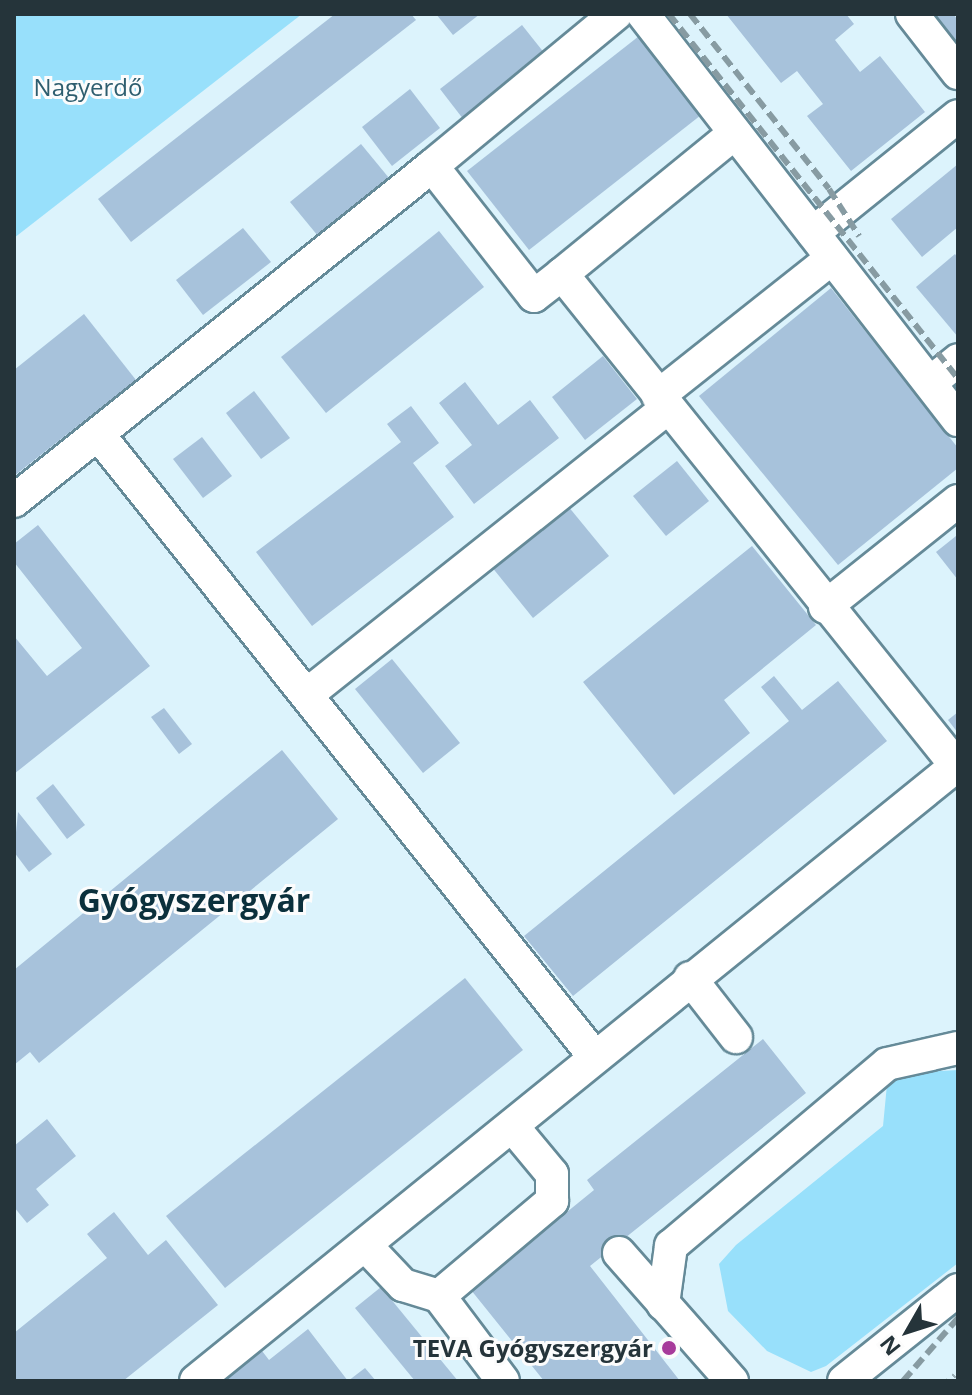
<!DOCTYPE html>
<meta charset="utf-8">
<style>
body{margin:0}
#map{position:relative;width:972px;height:1395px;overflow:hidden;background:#dcf3fc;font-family:"Open Sans",sans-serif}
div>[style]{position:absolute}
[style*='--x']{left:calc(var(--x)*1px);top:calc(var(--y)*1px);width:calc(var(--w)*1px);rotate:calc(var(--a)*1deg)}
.green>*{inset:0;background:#98e0fb}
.building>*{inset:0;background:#a7c2db}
.path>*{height:5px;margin-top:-2.5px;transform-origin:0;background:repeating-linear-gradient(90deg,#9bafb7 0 2px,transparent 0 8px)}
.roads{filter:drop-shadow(2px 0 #658a98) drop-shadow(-2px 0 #658a98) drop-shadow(0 2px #658a98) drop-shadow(0 -2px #658a98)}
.minor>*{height:32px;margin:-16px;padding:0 16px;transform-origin:16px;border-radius:16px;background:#fff}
.rail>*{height:6px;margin-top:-3px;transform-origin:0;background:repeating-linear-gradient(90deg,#879ba2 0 12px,transparent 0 18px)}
.dots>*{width:22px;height:22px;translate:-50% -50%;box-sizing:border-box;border:4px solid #fcfcfc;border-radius:50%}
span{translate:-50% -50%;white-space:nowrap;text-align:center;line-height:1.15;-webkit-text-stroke:6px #fcfcfc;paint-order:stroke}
.park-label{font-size:24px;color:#2e5e6f}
.poi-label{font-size:24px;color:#25343a;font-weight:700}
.right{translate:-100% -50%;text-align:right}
.district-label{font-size:32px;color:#0b303c;font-weight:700}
.frame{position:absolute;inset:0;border:16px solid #25343a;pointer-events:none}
.north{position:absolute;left:868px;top:1291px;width:80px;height:80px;-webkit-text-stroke:6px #fcfcfc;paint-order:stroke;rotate:231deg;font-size:22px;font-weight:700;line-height:32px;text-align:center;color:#25343a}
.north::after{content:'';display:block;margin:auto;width:28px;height:36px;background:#25343a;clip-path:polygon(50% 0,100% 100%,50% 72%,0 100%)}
</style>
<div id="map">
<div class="green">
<div style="clip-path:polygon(14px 14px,302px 14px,14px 238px)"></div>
<div style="clip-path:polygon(958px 1070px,958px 1263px,826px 1366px,811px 1372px,767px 1351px,728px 1311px,719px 1264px,736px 1245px,883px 1126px,888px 1074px)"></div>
</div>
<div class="building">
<div style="clip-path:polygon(335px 14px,411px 14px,416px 20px,131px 242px,98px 199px)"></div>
<div style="clip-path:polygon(436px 14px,480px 14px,453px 35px)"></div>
<div style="clip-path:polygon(726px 14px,846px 14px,854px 24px,835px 40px,860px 72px,880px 56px,925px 112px,851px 171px,807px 116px,823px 104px,797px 71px,781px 83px)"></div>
<div style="clip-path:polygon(918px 14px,953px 14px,958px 20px,958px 64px)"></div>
<div style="clip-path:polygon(522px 25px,549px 59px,467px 124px,440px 89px)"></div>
<div style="clip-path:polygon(648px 29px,710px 108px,529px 250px,467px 171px)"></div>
<div style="clip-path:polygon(410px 89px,440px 128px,392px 166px,362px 127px)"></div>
<div style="clip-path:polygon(361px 144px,389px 178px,318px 236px,290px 202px)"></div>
<div style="clip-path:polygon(958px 164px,958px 227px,922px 257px,891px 219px)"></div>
<div style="clip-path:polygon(243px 228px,271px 262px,203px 315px,176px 280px)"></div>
<div style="clip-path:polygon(439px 231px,484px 287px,326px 413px,281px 357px)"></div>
<div style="clip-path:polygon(955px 254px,958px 258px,958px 337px,916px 287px)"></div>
<div style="clip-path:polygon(831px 288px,958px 448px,958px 468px,838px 565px,699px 396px)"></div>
<div style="clip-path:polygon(84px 314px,136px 380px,14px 476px,14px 370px)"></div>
<div style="clip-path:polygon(603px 356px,637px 399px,585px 440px,552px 397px)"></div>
<div style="clip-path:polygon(465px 382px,498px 425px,530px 400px,559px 438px,474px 504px,445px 466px,472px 445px,439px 403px)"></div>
<div style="clip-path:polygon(254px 391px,290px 438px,261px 459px,226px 413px)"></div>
<div style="clip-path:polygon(411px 406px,439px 443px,413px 463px,454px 517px,312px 626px,256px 552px,401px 442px,387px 424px)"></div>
<div style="clip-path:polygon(202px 437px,232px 476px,203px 498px,173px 459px)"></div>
<div style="clip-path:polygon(677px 461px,709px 501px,666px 536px,633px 496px)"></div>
<div style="clip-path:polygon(563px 500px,609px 556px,533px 618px,487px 561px)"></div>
<div style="clip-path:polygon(38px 525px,150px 666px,14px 774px,14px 636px,47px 676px,82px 648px,14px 562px,14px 544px)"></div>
<div style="clip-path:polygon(956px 536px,958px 538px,958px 580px,936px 552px)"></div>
<div style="clip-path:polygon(752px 546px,816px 625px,724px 700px,750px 733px,674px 795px,583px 682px)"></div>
<div style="clip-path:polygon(392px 659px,460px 743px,423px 773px,355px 689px)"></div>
<div style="clip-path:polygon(774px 676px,802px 710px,838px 681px,887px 741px,573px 996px,524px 936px,789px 721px,761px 687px)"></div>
<div style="clip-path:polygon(164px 708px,192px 744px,179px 754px,151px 717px)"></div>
<div style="clip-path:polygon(958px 712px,958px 733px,948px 720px)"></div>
<div style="clip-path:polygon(282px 750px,338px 819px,39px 1063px,30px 1052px,14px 1065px,14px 970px)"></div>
<div style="clip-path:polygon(53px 784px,85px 825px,67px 839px,36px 798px)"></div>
<div style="clip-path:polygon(18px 812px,52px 854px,29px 872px,14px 852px)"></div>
<div style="clip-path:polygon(465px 978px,523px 1050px,225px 1288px,166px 1216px)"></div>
<div style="clip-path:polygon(763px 1039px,806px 1093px,590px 1266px,680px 1381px,544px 1381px,471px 1290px,594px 1190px,587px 1180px)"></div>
<div style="clip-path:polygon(47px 1119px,76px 1156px,36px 1189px,49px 1205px,27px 1223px,14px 1207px,14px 1146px)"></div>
<div style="clip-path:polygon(114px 1212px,148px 1255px,166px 1240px,218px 1305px,123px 1381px,14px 1381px,14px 1333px,107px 1258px,87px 1234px)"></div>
<div style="clip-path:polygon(381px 1287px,458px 1381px,415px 1381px,355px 1308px)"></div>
<div style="clip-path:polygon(308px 1329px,348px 1381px,215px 1381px,259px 1347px,269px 1360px)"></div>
<div style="clip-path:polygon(365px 1368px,376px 1381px,348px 1381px)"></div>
</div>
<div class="path">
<div style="--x:947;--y:1381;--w:14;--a:-39"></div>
</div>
<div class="roads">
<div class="minor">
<div style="--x:643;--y:14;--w:514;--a:52.19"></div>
<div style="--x:912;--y:14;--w:75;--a:52.1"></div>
<div style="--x:432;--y:166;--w:239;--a:-39.6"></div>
<div style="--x:813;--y:233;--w:186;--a:-38.9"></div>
<div style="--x:562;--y:274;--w:223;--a:-39.2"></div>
<div style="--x:930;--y:383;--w:36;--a:-39"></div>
<div style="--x:658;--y:396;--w:222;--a:-38.4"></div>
<div style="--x:98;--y:434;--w:796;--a:51.43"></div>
<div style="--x:14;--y:501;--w:536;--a:-38.71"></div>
<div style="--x:432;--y:166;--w:165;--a:51.9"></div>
<div style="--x:534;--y:296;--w:36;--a:-38"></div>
<div style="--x:562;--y:274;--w:633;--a:51.28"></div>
<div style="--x:825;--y:607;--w:170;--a:-38.6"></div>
<div style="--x:309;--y:693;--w:458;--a:-38.5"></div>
<div style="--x:690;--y:978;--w:75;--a:52.1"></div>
<div style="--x:366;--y:1246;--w:54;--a:46.5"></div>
<div style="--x:403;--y:1285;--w:38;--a:17"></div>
<div style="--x:439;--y:1296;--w:106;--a:53"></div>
<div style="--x:619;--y:1253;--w:171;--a:48.6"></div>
<div style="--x:439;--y:1296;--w:148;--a:-40.1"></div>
<div style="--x:552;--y:1201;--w:27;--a:-90"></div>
<div style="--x:552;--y:1174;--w:62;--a:-129.8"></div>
<div style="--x:663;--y:1304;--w:59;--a:-82.1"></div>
<div style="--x:671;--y:1246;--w:282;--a:-40.1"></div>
<div style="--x:887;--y:1064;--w:73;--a:-12.7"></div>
<div style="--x:196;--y:1381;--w:978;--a:-38.98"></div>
<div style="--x:844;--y:1381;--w:146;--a:-38.6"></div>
</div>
</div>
<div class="rail">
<div style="--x:669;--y:14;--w:465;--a:51.6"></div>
<div style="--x:690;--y:14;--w:223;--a:51.5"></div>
<div style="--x:829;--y:189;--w:56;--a:57.4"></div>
<div style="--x:903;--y:1381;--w:84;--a:-48.9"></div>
</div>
<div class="dots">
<div style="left:669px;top:1348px;background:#a73b9b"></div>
</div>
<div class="park-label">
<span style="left:88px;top:87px">Nagyerdő</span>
</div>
<div class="poi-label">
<span class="right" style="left:653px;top:1348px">TEVA Gyógyszergyár</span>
</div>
<div class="district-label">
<span style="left:194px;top:900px">Gyógyszergyár</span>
</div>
<div class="frame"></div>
<div class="north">N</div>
</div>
